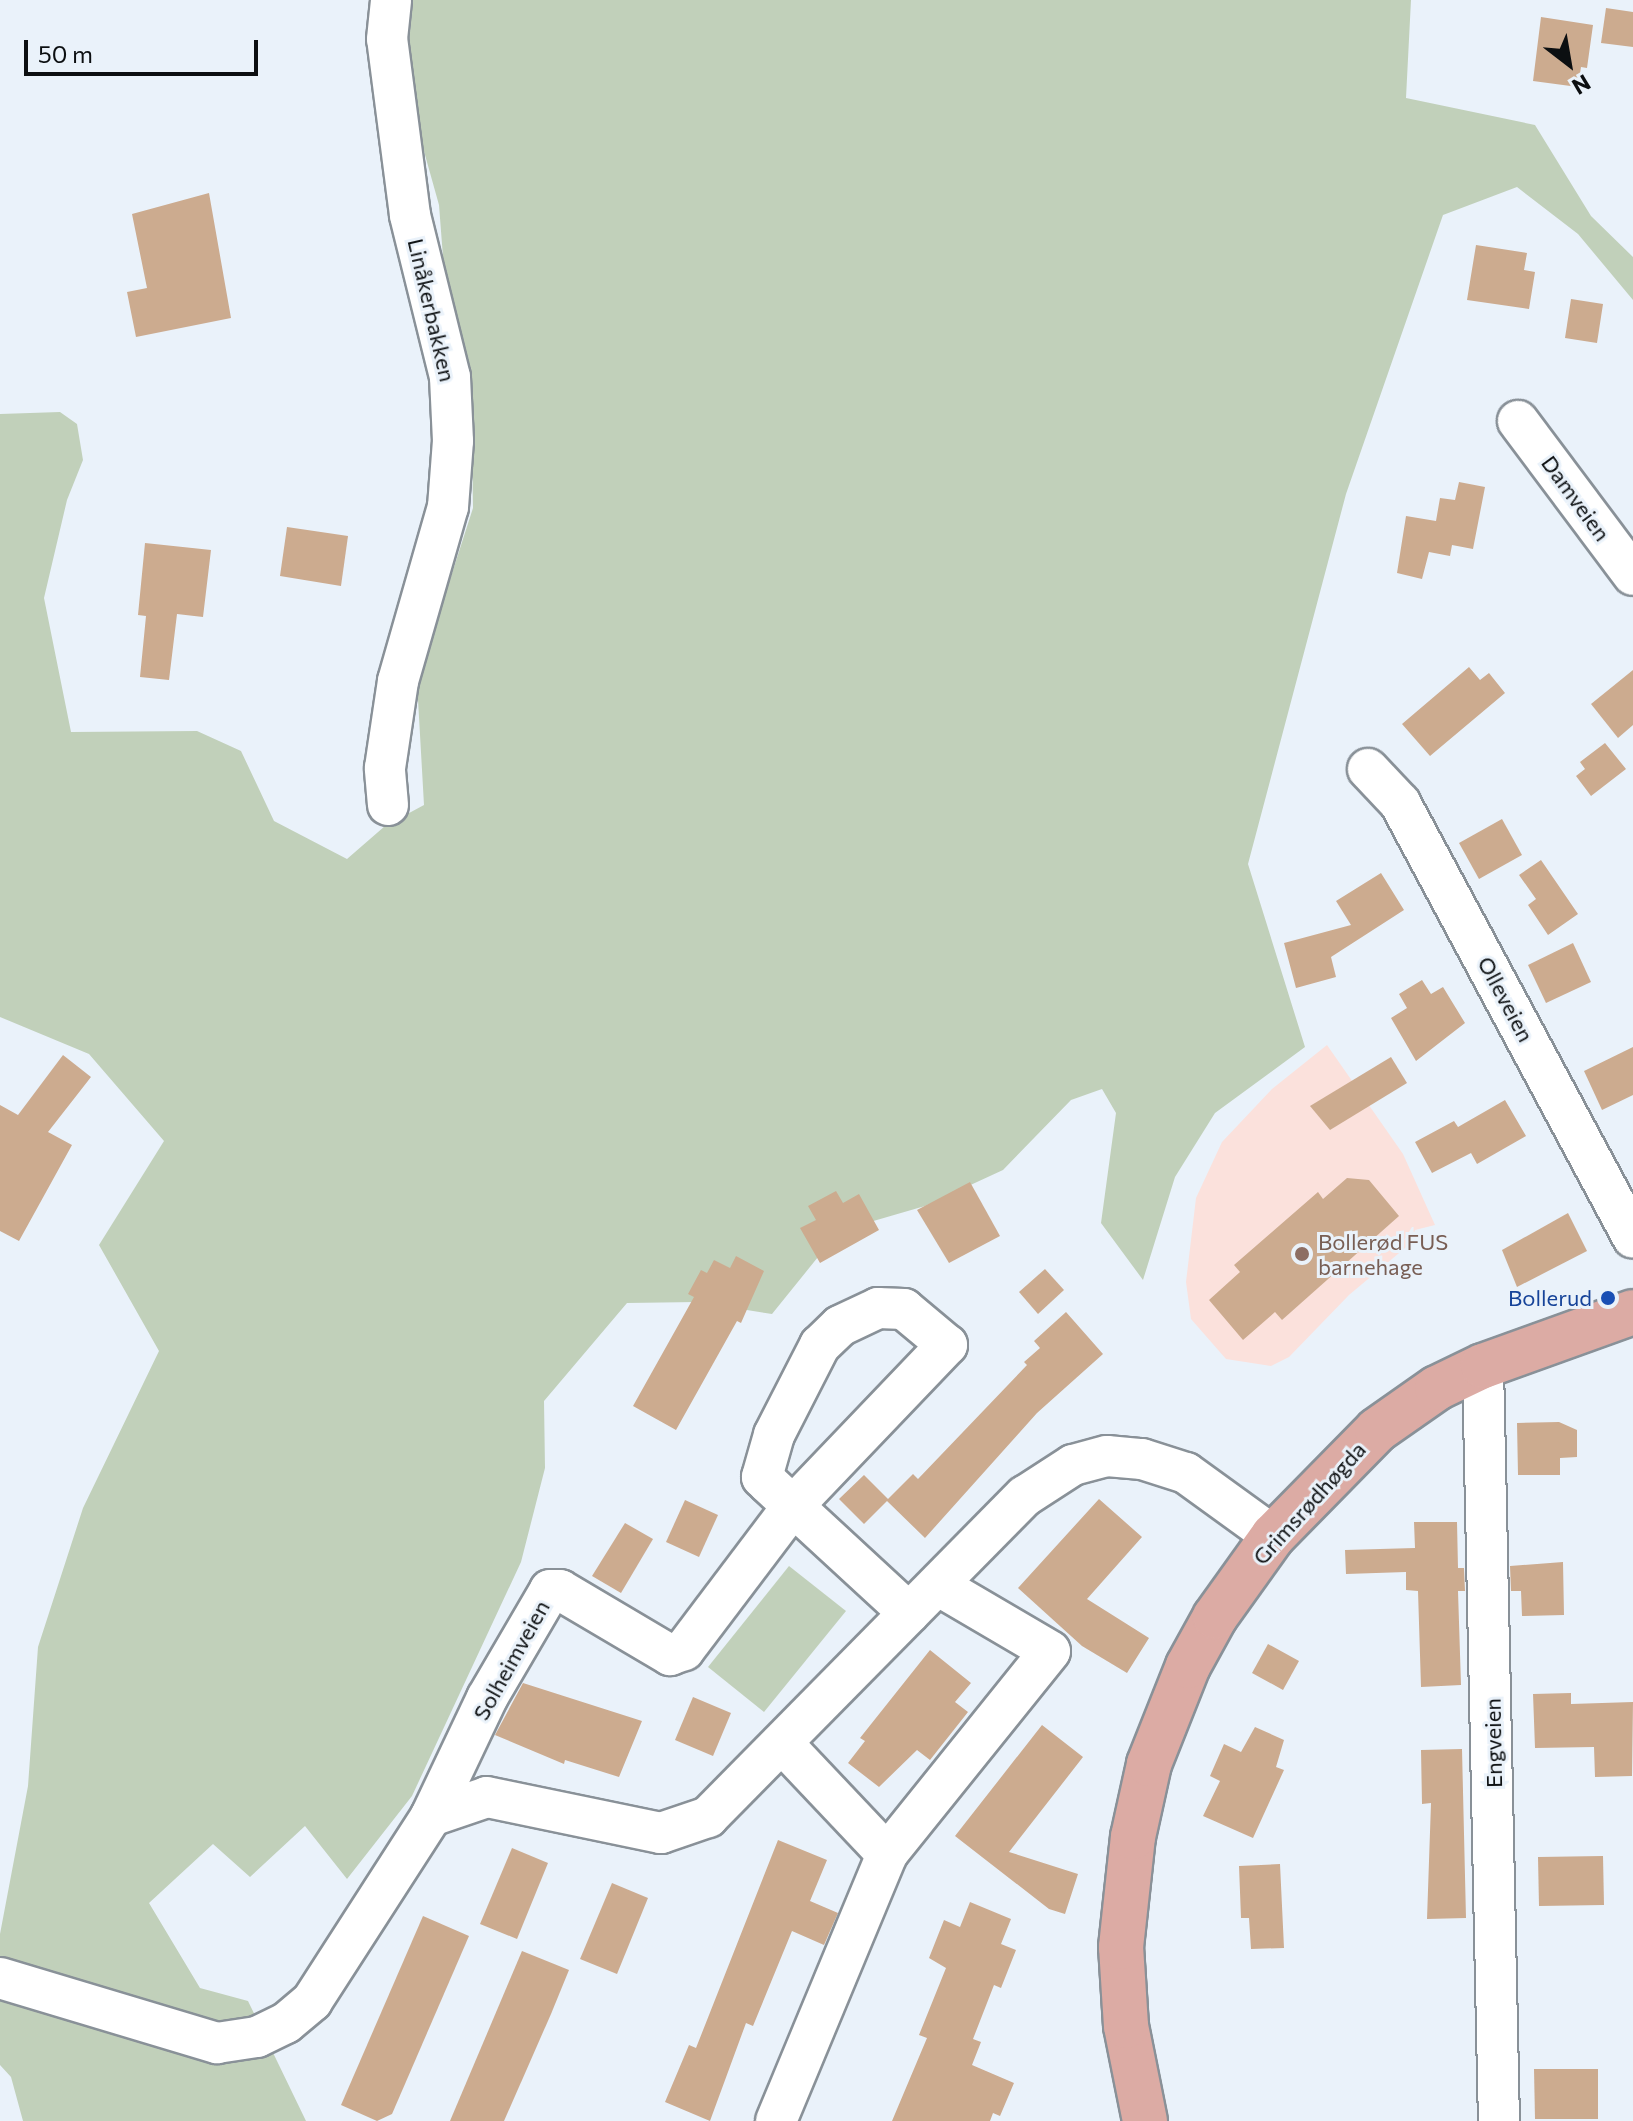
<!DOCTYPE html>
<meta charset="utf-8">
<style>
body{margin:0}
#map{position:relative;width:1633px;height:2121px;overflow:hidden;background:#eaf2fa;font-family:Commissioner,sans-serif}
div>[style]{position:absolute}
[style*='--x']{left:calc(var(--x)*1px);top:calc(var(--y)*1px);width:calc(var(--w)*1px);rotate:calc(var(--a)*1deg)}
.education>*{inset:0;background:#fbe1dc}
.green>*{inset:0;background:#c1d0ba}
.building>*{inset:0;background:#ccab8f}
.roads{filter:drop-shadow(2px 0 #899198) drop-shadow(-2px 0 #899198) drop-shadow(0 2px #899198) drop-shadow(0 -2px #899198)}
.minor>*{height:40px;margin:-20px;padding:0 20px;transform-origin:20px;border-radius:20px;background:#fff}
.major>*{height:44px;margin:-22px;padding:0 22px;transform-origin:22px;border-radius:22px;background:#dcaba4}
.dots>*{width:22px;height:22px;translate:-50% -50%;box-sizing:border-box;border:4px solid #eaf2fa;border-radius:50%}
span{translate:-50% -50%;white-space:nowrap;text-align:center;line-height:1.15;-webkit-text-stroke:6px #eaf2fa;paint-order:stroke}
.street-label{font-size:22px;color:#0c0f11}
.education-label{font-size:22px;color:#785e54}
.left{translate:0 -50%;text-align:left}
.transit-label{font-size:22px;color:#164399}
.right{translate:-100% -50%;text-align:right}
.north{position:absolute;left:1529px;top:24px;width:80px;height:80px;-webkit-text-stroke:6px #eaf2fa;paint-order:stroke;rotate:149deg;font-size:22px;font-weight:700;line-height:32px;text-align:center;color:#0c0f11}
.north::after{content:'';display:block;margin:auto;width:28px;height:36px;background:#0c0f11;clip-path:polygon(50% 0,100% 100%,50% 72%,0 100%)}
.scale{position:absolute;left:24px;top:40px;width:234px;height:36px;box-sizing:border-box;border:4px solid #0c0f11;border-top:0;padding-left:10px;font-size:24px;line-height:28px;white-space:nowrap;color:#0c0f11;-webkit-text-stroke:6px #eaf2fa;paint-order:stroke}
</style>
<div id="map">
<div class="education">
<div style="clip-path:polygon(1327px 1045px,1403px 1154px,1435px 1225px,1415px 1230px,1411px 1243px,1349px 1295px,1289px 1357px,1271px 1366px,1226px 1359px,1191px 1319px,1186px 1282px,1196px 1198px,1222px 1142px,1272px 1089px)"></div>
</div>
<div class="green">
<div style="clip-path:polygon(413px 0,1411px 0,1406px 98px,1535px 125px,1591px 216px,1633px 257px,1633px 300px,1578px 234px,1517px 187px,1443px 215px,1346px 494px,1248px 864px,1305px 1047px,1215px 1113px,1175px 1177px,1143px 1280px,1101px 1223px,1116px 1113px,1102px 1089px,1071px 1100px,1003px 1170px,925px 1206px,839px 1231px,772px 1314px,697px 1302px,627px 1303px,544px 1401px,545px 1468px,521px 1562px,412px 1796px,347px 1879px,305px 1826px,250px 1877px,213px 1844px,149px 1903px,200px 1988px,248px 2001px,306px 2121px,23px 2121px,11px 2077px,0 2065px,0 1934px,28px 1786px,38px 1647px,83px 1508px,159px 1351px,99px 1245px,164px 1141px,89px 1054px,0 1017px,0 414px,60px 412px,77px 424px,83px 460px,67px 500px,44px 598px,71px 732px,197px 731px,241px 751px,274px 821px,347px 859px,385px 826px,424px 805px,417px 682px,473px 508px,471px 370px,444px 270px,439px 205px,420px 137px,408px 52px)"></div>
<div style="clip-path:polygon(789px 1566px,846px 1611px,764px 1712px,708px 1667px)"></div>
</div>
<div class="building">
<div style="clip-path:polygon(1606px 8px,1633px 12px,1633px 47px,1601px 43px)"></div>
<div style="clip-path:polygon(1541px 17px,1593px 25px,1587px 68px,1581px 67px,1578px 87px,1533px 81px)"></div>
<div style="clip-path:polygon(209px 193px,231px 318px,136px 337px,127px 292px,147px 288px,132px 214px)"></div>
<div style="clip-path:polygon(1476px 245px,1527px 253px,1524px 270px,1535px 272px,1529px 309px,1467px 300px)"></div>
<div style="clip-path:polygon(1571px 299px,1603px 304px,1597px 343px,1565px 338px)"></div>
<div style="clip-path:polygon(1459px 482px,1485px 487px,1473px 549px,1452px 545px,1450px 556px,1429px 552px,1422px 579px,1397px 573px,1406px 516px,1436px 521px,1440px 498px,1455px 500px)"></div>
<div style="clip-path:polygon(287px 527px,348px 536px,341px 586px,280px 576px)"></div>
<div style="clip-path:polygon(145px 543px,211px 550px,203px 617px,177px 614px,169px 680px,140px 677px,146px 616px,138px 615px)"></div>
<div style="clip-path:polygon(1469px 667px,1480px 680px,1489px 673px,1505px 693px,1430px 756px,1402px 724px)"></div>
<div style="clip-path:polygon(1633px 670px,1633px 725px,1618px 738px,1591px 704px)"></div>
<div style="clip-path:polygon(1605px 743px,1626px 769px,1591px 796px,1576px 776px,1585px 769px,1580px 762px)"></div>
<div style="clip-path:polygon(1502px 819px,1522px 855px,1479px 879px,1459px 843px)"></div>
<div style="clip-path:polygon(1541px 860px,1578px 914px,1548px 935px,1528px 905px,1536px 899px,1519px 875px)"></div>
<div style="clip-path:polygon(1381px 873px,1404px 910px,1331px 957px,1336px 977px,1296px 988px,1284px 943px,1351px 925px,1336px 901px)"></div>
<div style="clip-path:polygon(1573px 943px,1591px 982px,1546px 1003px,1528px 965px)"></div>
<div style="clip-path:polygon(1422px 980px,1431px 994px,1443px 987px,1465px 1023px,1416px 1061px,1391px 1018px,1407px 1008px,1399px 994px)"></div>
<div style="clip-path:polygon(1633px 1047px,1633px 1095px,1602px 1110px,1584px 1071px)"></div>
<div style="clip-path:polygon(63px 1055px,91px 1077px,48px 1132px,72px 1145px,19px 1241px,0 1231px,0 1105px,18px 1115px)"></div>
<div style="clip-path:polygon(1391px 1057px,1407px 1083px,1330px 1130px,1310px 1106px)"></div>
<div style="clip-path:polygon(1505px 1100px,1526px 1136px,1477px 1164px,1471px 1153px,1432px 1173px,1415px 1142px,1454px 1121px,1458px 1127px)"></div>
<div style="clip-path:polygon(1347px 1178px,1369px 1180px,1399px 1216px,1282px 1320px,1275px 1312px,1243px 1340px,1209px 1300px,1240px 1272px,1234px 1265px,1318px 1192px,1323px 1199px)"></div>
<div style="clip-path:polygon(970px 1182px,1000px 1236px,949px 1263px,917px 1210px)"></div>
<div style="clip-path:polygon(836px 1191px,843px 1203px,859px 1194px,879px 1230px,820px 1263px,800px 1228px,816px 1220px,808px 1206px)"></div>
<div style="clip-path:polygon(1568px 1213px,1587px 1251px,1517px 1287px,1502px 1250px)"></div>
<div style="clip-path:polygon(736px 1256px,764px 1271px,741px 1323px,737px 1321px,676px 1430px,633px 1406px,694px 1297px,688px 1294px,701px 1270px,707px 1273px,714px 1260px,730px 1268px)"></div>
<div style="clip-path:polygon(1045px 1269px,1064px 1290px,1038px 1314px,1019px 1292px)"></div>
<div style="clip-path:polygon(1066px 1312px,1103px 1354px,1037px 1413px,925px 1538px,887px 1501px,864px 1524px,839px 1499px,864px 1475px,888px 1499px,913px 1474px,918px 1479px,1027px 1365px,1024px 1362px,1040px 1348px,1034px 1341px)"></div>
<div style="clip-path:polygon(1559px 1422px,1577px 1430px,1577px 1457px,1560px 1458px,1560px 1475px,1518px 1475px,1517px 1423px)"></div>
<div style="clip-path:polygon(1099px 1499px,1142px 1537px,1087px 1599px,1149px 1638px,1127px 1673px,1082px 1646px,1018px 1588px)"></div>
<div style="clip-path:polygon(685px 1500px,718px 1515px,699px 1557px,666px 1542px)"></div>
<div style="clip-path:polygon(1414px 1522px,1457px 1522px,1458px 1568px,1464px 1568px,1465px 1591px,1458px 1591px,1461px 1685px,1421px 1687px,1418px 1591px,1406px 1590px,1406px 1572px,1346px 1574px,1345px 1550px,1415px 1548px)"></div>
<div style="clip-path:polygon(625px 1523px,653px 1539px,621px 1593px,592px 1576px)"></div>
<div style="clip-path:polygon(1563px 1562px,1564px 1615px,1522px 1616px,1521px 1591px,1511px 1591px,1510px 1566px)"></div>
<div style="clip-path:polygon(1268px 1644px,1299px 1661px,1283px 1690px,1252px 1673px)"></div>
<div style="clip-path:polygon(930px 1650px,971px 1683px,955px 1702px,968px 1712px,930px 1760px,917px 1750px,879px 1787px,848px 1763px,865px 1741px,860px 1738px)"></div>
<div style="clip-path:polygon(523px 1683px,642px 1721px,619px 1777px,565px 1760px,564px 1764px,495px 1735px)"></div>
<div style="clip-path:polygon(1571px 1693px,1571px 1704px,1633px 1702px,1632px 1776px,1595px 1777px,1594px 1747px,1535px 1748px,1533px 1694px)"></div>
<div style="clip-path:polygon(693px 1697px,731px 1713px,713px 1756px,675px 1740px)"></div>
<div style="clip-path:polygon(1042px 1725px,1083px 1757px,1009px 1852px,1078px 1874px,1065px 1914px,1049px 1909px,955px 1836px)"></div>
<div style="clip-path:polygon(1255px 1727px,1284px 1740px,1276px 1767px,1284px 1770px,1253px 1838px,1203px 1816px,1220px 1781px,1210px 1776px,1224px 1744px,1241px 1752px)"></div>
<div style="clip-path:polygon(1462px 1749px,1466px 1918px,1427px 1919px,1431px 1803px,1422px 1804px,1421px 1750px)"></div>
<div style="clip-path:polygon(778px 1840px,827px 1860px,810px 1901px,838px 1913px,824px 1945px,792px 1931px,753px 2026px,746px 2023px,710px 2121px,665px 2102px,689px 2045px,696px 2048px)"></div>
<div style="clip-path:polygon(512px 1848px,548px 1863px,517px 1939px,480px 1924px)"></div>
<div style="clip-path:polygon(1603px 1856px,1604px 1905px,1539px 1906px,1538px 1857px)"></div>
<div style="clip-path:polygon(1280px 1864px,1284px 1948px,1251px 1949px,1249px 1918px,1241px 1918px,1239px 1866px)"></div>
<div style="clip-path:polygon(612px 1883px,648px 1898px,617px 1974px,580px 1959px)"></div>
<div style="clip-path:polygon(970px 1902px,1011px 1919px,1001px 1944px,1016px 1950px,1001px 1988px,994px 1985px,973px 2039px,981px 2042px,972px 2065px,1014px 2083px,1000px 2116px,993px 2113px,990px 2121px,892px 2121px,927px 2038px,919px 2035px,946px 1968px,929px 1958px,944px 1920px,960px 1927px)"></div>
<div style="clip-path:polygon(423px 1916px,469px 1936px,392px 2114px,377px 2121px,341px 2105px)"></div>
<div style="clip-path:polygon(522px 1951px,569px 1970px,551px 2014px,504px 2121px,450px 2121px)"></div>
<div style="clip-path:polygon(1534px 2069px,1598px 2069px,1598px 2119px,1535px 2119px)"></div>
</div>
<div class="roads">
<div class="minor">
<div style="--x:1518;--y:421;--w:192;--a:53.2"></div>
<div style="--x:1368;--y:769;--w:47;--a:46.7"></div>
<div style="--x:1400;--y:803;--w:493;--a:61.8"></div>
<div style="--x:388;--y:805;--w:37;--a:-95"></div>
<div style="--x:385;--y:768;--w:88;--a:-81.5"></div>
<div style="--x:398;--y:681;--w:181;--a:-74"></div>
<div style="--x:448;--y:507;--w:66;--a:-85.7"></div>
<div style="--x:453;--y:441;--w:64;--a:-92.7"></div>
<div style="--x:450;--y:377;--w:167;--a:-103.9"></div>
<div style="--x:410;--y:215;--w:177;--a:-97.4"></div>
<div style="--x:387;--y:39;--w:39;--a:-84"></div>
<div style="--x:1483;--y:1366;--w:755;--a:88.79"></div>
<div style="--x:782;--y:1743;--w:153;--a:46.6"></div>
<div style="--x:431;--y:1816;--w:131;--a:-64.6"></div>
<div style="--x:487;--y:1698;--w:125;--a:-59.7"></div>
<div style="--x:550;--y:1590;--w:10;--a:0"></div>
<div style="--x:560;--y:1590;--w:128;--a:30.6"></div>
<div style="--x:670;--y:1655;--w:15;--a:-20"></div>
<div style="--x:684;--y:1650;--w:181;--a:-52.9"></div>
<div style="--x:793;--y:1506;--w:223;--a:-46.3"></div>
<div style="--x:947;--y:1345;--w:56;--a:-140.1"></div>
<div style="--x:904;--y:1309;--w:26;--a:-178"></div>
<div style="--x:878;--y:1308;--w:42;--a:154.7"></div>
<div style="--x:840;--y:1326;--w:28;--a:136"></div>
<div style="--x:820;--y:1345;--w:101;--a:117.1"></div>
<div style="--x:774;--y:1435;--w:44;--a:105.9"></div>
<div style="--x:762;--y:1477;--w:8;--a:45"></div>
<div style="--x:768;--y:1483;--w:34;--a:43"></div>
<div style="--x:793;--y:1506;--w:158;--a:42.7"></div>
<div style="--x:0;--y:1978;--w:227;--a:16.7"></div>
<div style="--x:217;--y:2043;--w:40;--a:-8.5"></div>
<div style="--x:257;--y:2037;--w:32;--a:-26"></div>
<div style="--x:286;--y:2023;--w:34;--a:-40"></div>
<div style="--x:312;--y:2001;--w:220;--a:-57.2"></div>
<div style="--x:431;--y:1816;--w:59;--a:-18.7"></div>
<div style="--x:487;--y:1797;--w:178;--a:11.7"></div>
<div style="--x:661;--y:1833;--w:50;--a:-18.8"></div>
<div style="--x:708;--y:1817;--w:451;--a:-45.4"></div>
<div style="--x:1025;--y:1496;--w:57;--a:-32.9"></div>
<div style="--x:1073;--y:1465;--w:35;--a:-15"></div>
<div style="--x:1107;--y:1456;--w:35;--a:5"></div>
<div style="--x:1142;--y:1459;--w:46;--a:17.7"></div>
<div style="--x:1186;--y:1473;--w:107;--a:35.9"></div>
<div style="--x:776;--y:2121;--w:289;--a:-67.4"></div>
<div style="--x:887;--y:1854;--w:260;--a:-51.2"></div>
<div style="--x:1050;--y:1651;--w:129;--a:-149.6"></div>
</div>
<div class="major">
<div style="--x:1145;--y:2121;--w:97;--a:-101.3"></div>
<div style="--x:1126;--y:2026;--w:79;--a:-93.6"></div>
<div style="--x:1121;--y:1947;--w:111;--a:-83.8"></div>
<div style="--x:1133;--y:1837;--w:75;--a:-77.6"></div>
<div style="--x:1149;--y:1764;--w:105;--a:-68.3"></div>
<div style="--x:1188;--y:1666;--w:56;--a:-61.1"></div>
<div style="--x:1215;--y:1617;--w:100;--a:-54.4"></div>
<div style="--x:1273;--y:1536;--w:148;--a:-45.5"></div>
<div style="--x:1377;--y:1430;--w:73;--a:-35"></div>
<div style="--x:1437;--y:1388;--w:51;--a:-25.6"></div>
<div style="--x:1483;--y:1366;--w:159;--a:-19.8"></div>
</div>
</div>
<div class="dots">
<div style="left:1302px;top:1254px;background:#8d6e63"></div>
<div style="left:1608px;top:1298px;background:#1a4fb4"></div>
</div>
<div class="street-label">
<span style="left:432px;top:310px;rotate:77deg">Linåkerbakken</span>
<span style="left:1576px;top:498px;rotate:54deg">Damveien</span>
<span style="left:1506px;top:999px;rotate:62deg">Olleveien</span>
<span style="left:1309px;top:1503px;rotate:-48deg">Grimsrødhøgda</span>
<span style="left:511px;top:1660px;rotate:-61deg">Solheimveien</span>
<span style="left:1493px;top:1743px;rotate:-91deg">Engveien</span>
</div>
<div class="education-label">
<span class="left" style="left:1318px;top:1254px">Bollerød FUS<br>barnehage</span>
</div>
<div class="transit-label">
<span class="right" style="left:1592px;top:1298px">Bollerud</span>
</div>
<div class="north">N</div>
<div class="scale">50 m</div>
</div>
